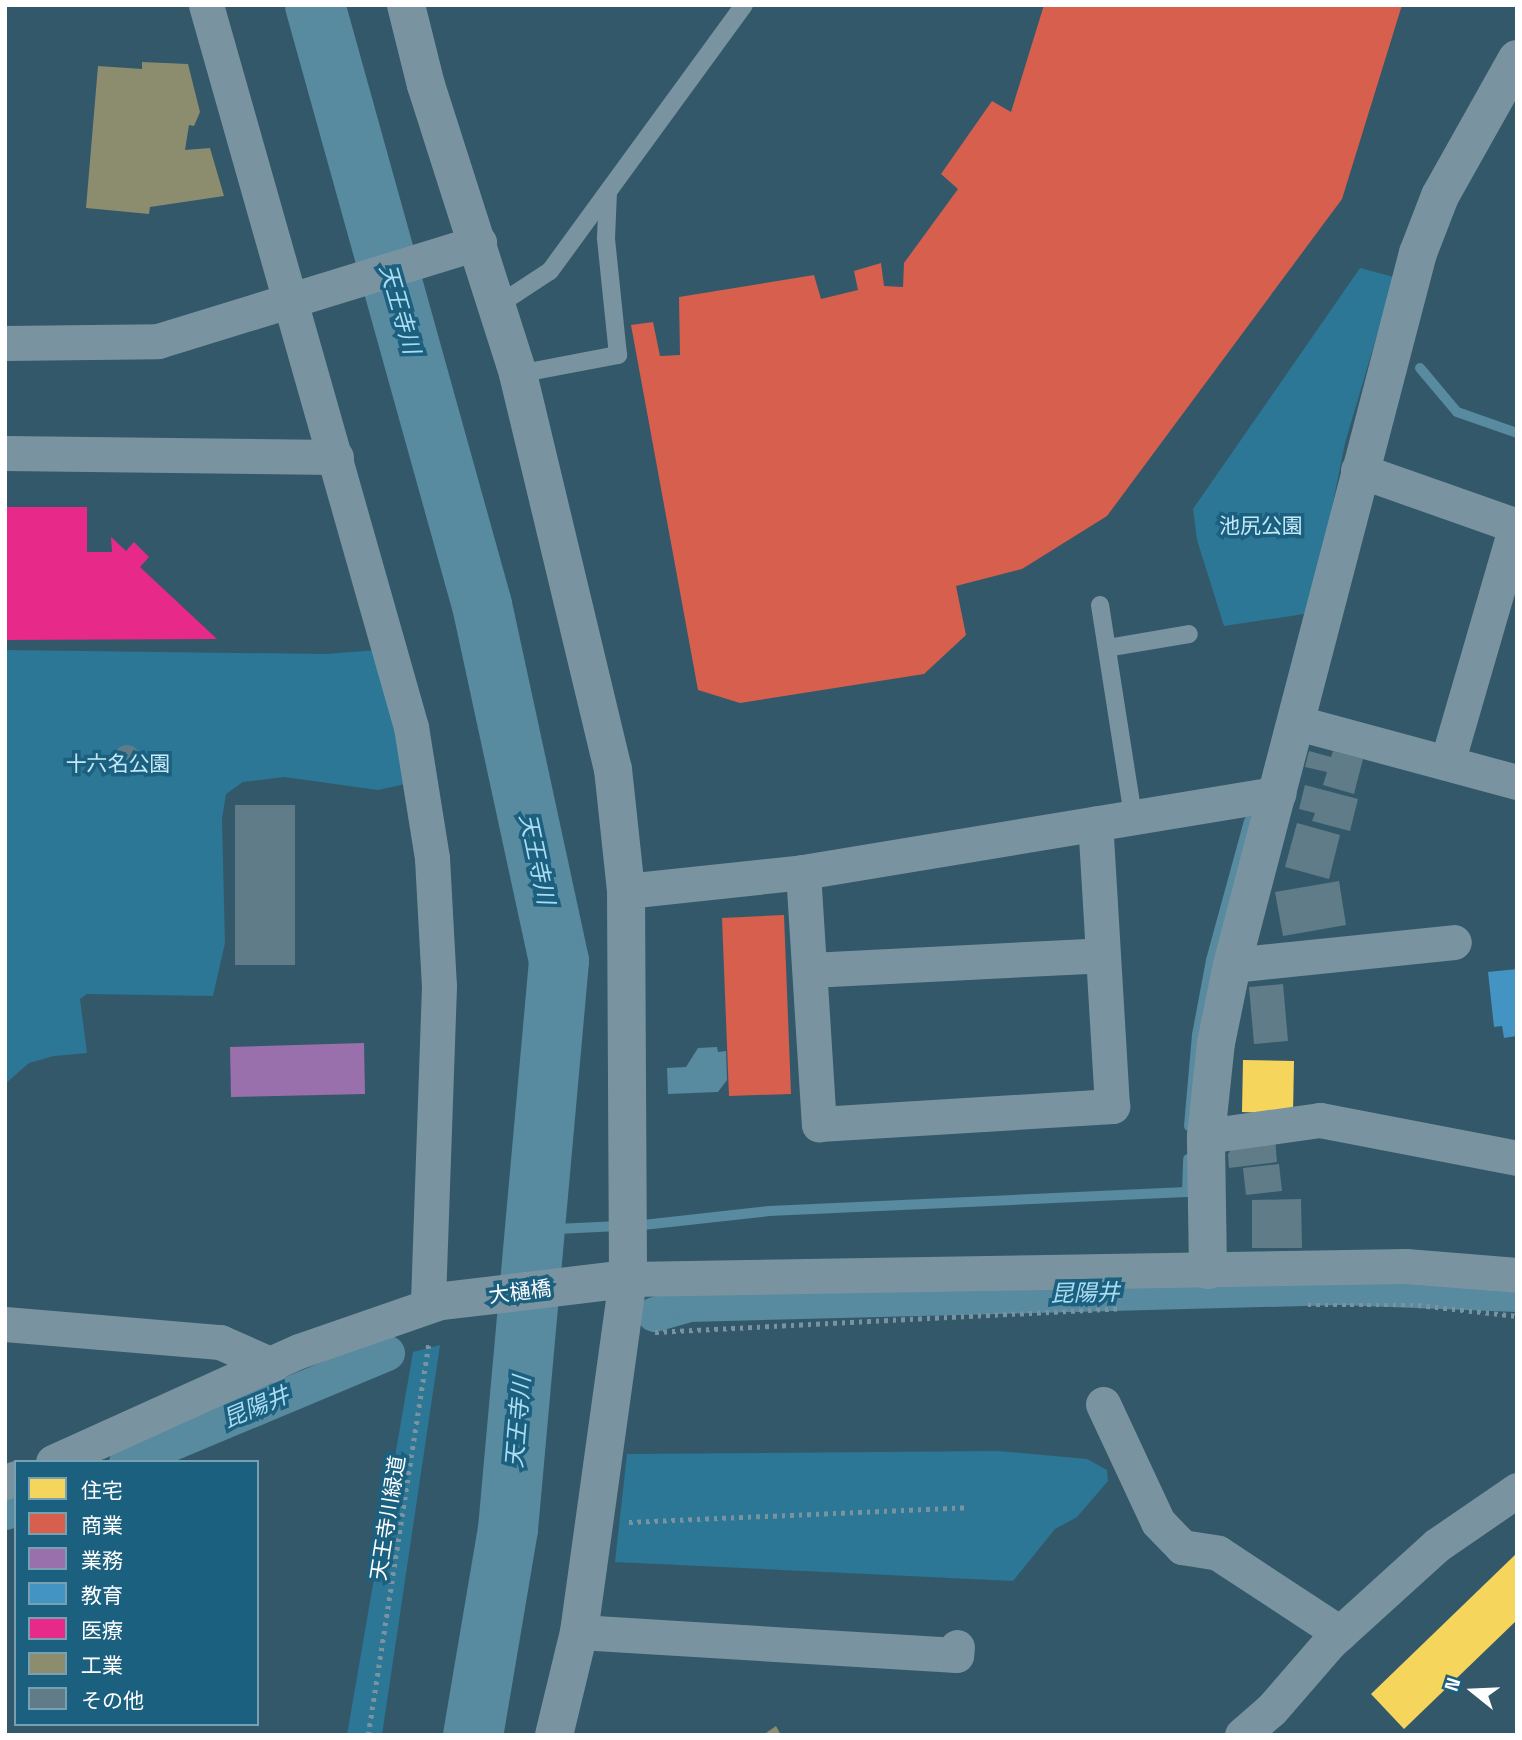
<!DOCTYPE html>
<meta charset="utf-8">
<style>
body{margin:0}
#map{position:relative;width:1522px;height:1740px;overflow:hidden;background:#33586a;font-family:"Space Grotesk","Noto Sans JP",sans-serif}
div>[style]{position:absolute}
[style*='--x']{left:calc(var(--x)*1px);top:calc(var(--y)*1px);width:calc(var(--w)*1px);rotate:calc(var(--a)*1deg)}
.green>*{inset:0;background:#2c7696}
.water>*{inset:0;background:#588aa0}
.homes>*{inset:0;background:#f6d55c}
.shops>*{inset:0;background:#d6604d}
.offices>*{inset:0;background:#9970ab}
.schools>*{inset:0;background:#4393c3}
.health>*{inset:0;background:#e7298a}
.industry>*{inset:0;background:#8c8c6e}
.stream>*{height:10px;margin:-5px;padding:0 5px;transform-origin:5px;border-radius:5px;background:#588aa0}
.canal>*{height:35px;margin:-17.5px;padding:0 17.5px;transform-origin:17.5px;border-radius:17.5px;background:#588aa0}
.river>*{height:60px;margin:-30px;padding:0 30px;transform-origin:30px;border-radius:30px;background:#588aa0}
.building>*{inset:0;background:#607c88}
.round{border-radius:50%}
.path>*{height:4.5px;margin-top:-2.25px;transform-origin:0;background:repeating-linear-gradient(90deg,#7994a0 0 3.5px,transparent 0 8.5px)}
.service>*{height:18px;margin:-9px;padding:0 9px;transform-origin:9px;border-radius:9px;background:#7994a0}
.minor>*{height:35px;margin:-17.5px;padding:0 17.5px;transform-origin:17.5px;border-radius:17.5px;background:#7994a0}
.tertiary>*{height:38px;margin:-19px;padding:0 19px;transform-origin:19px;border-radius:19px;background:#7994a0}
span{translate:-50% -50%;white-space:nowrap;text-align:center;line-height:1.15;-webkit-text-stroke:7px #1c6080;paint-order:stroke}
.park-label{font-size:21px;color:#c4e8f7}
.street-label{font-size:21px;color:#fff}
.water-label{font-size:23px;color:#abdcf1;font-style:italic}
.frame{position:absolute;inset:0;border:7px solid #fff;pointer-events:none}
.legend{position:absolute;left:14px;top:1460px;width:245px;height:266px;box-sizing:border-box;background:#1c6080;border:2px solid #77a0b3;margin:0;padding:9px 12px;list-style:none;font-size:21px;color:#fff}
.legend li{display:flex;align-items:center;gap:14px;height:35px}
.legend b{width:35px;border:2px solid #77a0b3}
.north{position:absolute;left:1438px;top:1656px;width:70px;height:70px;-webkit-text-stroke:5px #1c6080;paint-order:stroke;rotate:288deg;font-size:19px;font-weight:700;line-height:28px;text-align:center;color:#fff}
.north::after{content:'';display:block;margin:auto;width:24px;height:32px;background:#fff;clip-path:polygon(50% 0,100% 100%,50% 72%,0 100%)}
</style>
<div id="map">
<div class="green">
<div style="clip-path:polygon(1360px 268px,1394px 277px,1345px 443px,1311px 613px,1224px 626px,1197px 540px,1193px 509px)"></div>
<div style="clip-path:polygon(5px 650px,326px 654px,377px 650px,410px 783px,378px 790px,284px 777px,243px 782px,226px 794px,222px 819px,225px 943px,213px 996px,87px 994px,80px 999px,87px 1053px,54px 1056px,29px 1063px,5px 1084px)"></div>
<div style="clip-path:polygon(440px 1345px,382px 1735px,347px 1735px,413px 1352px)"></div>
<div style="clip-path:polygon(998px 1451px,1087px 1459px,1107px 1470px,1108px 1481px,1077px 1517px,1055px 1529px,1013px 1581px,615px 1562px,627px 1454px)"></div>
</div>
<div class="water">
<div style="clip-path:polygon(717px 1047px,718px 1052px,726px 1051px,727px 1080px,718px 1092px,668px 1094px,667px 1068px,686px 1067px,698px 1048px)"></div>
</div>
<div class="homes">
<div style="clip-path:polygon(1243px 1060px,1294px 1061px,1293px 1114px,1242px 1112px)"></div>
<div style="clip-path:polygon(1517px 1553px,1517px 1620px,1404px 1729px,1371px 1694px)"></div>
</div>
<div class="shops">
<div style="clip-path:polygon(1044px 5px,1402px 5px,1342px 199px,1107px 516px,1022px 569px,956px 586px,966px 635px,924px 674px,740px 703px,698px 690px,631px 325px,653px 322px,660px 356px,680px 355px,679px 297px,814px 275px,821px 299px,858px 290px,854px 271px,881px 263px,884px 286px,903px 287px,904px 263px,958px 189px,941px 174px,992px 101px,1011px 112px)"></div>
<div style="clip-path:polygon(784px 915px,791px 1094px,729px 1096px,722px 918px)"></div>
</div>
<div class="offices">
<div style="clip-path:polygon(364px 1043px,365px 1094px,231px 1097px,230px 1047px)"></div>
</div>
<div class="schools">
<div style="clip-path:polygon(1517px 969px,1517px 1036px,1504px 1038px,1502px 1026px,1494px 1027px,1488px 972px)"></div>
</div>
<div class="health">
<div style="clip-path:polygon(5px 507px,87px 507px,87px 552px,112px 552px,111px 537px,126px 551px,134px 542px,149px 557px,140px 567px,217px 639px,5px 640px)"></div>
</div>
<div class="industry">
<div style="clip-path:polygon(142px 62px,188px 64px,200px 112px,194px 126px,189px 125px,185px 150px,210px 148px,224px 196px,150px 207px,149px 214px,86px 208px,98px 66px,142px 69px)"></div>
<div style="clip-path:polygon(776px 1726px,781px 1735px,763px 1735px)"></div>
</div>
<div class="stream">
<div style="--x:1420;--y:368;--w:57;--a:49.9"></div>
<div style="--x:1457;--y:412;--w:64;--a:19.3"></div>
<div style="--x:1189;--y:1126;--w:91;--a:-85"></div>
<div style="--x:1197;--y:1035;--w:76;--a:-79.4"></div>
<div style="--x:1211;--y:960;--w:144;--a:-74.7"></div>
<div style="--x:634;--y:1226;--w:136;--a:-6.3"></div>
<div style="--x:769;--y:1211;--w:418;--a:-2.6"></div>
<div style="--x:1187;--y:1192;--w:33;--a:-88"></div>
<div style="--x:536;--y:1230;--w:83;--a:-2.8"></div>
</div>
<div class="canal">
<div style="--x:654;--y:1314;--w:35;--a:-16"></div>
<div style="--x:688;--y:1304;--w:652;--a:-1.49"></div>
<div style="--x:1340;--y:1287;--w:177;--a:2.3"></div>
<div style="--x:126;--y:1462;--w:283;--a:-22.7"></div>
<div style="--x:5;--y:1512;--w:12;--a:-20"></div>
</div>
<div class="river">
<div style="--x:315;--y:5;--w:623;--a:74.45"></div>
<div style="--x:482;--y:605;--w:364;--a:77.8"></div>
<div style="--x:559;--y:961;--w:570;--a:95.13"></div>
<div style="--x:508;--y:1529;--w:209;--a:99.6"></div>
</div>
<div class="building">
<div class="round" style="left:114px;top:745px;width:26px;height:26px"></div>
<div style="clip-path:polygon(1309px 751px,1331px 757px,1333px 751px,1363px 759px,1354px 794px,1323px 785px,1327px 772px,1305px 767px)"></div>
<div style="clip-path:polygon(1305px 785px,1358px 799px,1350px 831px,1312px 821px,1315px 813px,1299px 809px)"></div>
<div style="clip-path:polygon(235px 805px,295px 805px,295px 965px,235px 965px)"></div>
<div style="clip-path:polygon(1297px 823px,1340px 835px,1329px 879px,1285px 867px)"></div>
<div style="clip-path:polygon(1339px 881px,1346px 925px,1283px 936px,1275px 892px)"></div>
<div style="clip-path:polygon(1283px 984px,1288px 1041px,1254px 1044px,1249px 987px)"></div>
<div style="clip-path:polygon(1275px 1138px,1277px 1162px,1229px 1168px,1228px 1154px,1236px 1143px)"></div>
<div style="clip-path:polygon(1279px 1164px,1282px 1191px,1246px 1195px,1243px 1168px)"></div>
<div style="clip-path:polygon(1301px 1199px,1302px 1248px,1252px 1248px,1252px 1200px)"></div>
</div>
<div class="path">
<div style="--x:1308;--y:1305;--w:110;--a:0"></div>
<div style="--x:1418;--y:1305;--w:100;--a:6.3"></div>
<div style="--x:655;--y:1332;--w:467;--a:-2.9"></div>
<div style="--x:629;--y:1522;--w:338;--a:-2.5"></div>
<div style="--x:368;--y:1735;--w:399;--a:-81.2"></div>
</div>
<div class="service">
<div style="--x:498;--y:305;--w:62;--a:-33.2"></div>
<div style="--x:550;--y:271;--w:329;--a:-53.9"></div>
<div style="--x:518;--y:374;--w:102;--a:-10.8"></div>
<div style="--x:618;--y:355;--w:118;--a:-95.9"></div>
<div style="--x:606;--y:238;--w:45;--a:-87.5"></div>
<div style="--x:1100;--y:605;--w:213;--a:81.1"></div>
<div style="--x:1107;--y:648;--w:83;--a:-9.7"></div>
</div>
<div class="minor">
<div style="--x:206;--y:5;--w:751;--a:74.15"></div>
<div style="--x:411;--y:727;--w:133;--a:80.9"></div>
<div style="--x:432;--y:858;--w:128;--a:86.9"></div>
<div style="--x:439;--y:986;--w:319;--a:92"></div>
<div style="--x:5;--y:343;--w:153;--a:-0.7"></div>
<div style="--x:158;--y:341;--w:336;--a:-17.1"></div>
<div style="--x:5;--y:453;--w:331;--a:0.7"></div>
<div style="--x:1358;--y:470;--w:169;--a:19.4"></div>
<div style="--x:1298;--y:723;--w:227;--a:15.1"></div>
<div style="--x:1447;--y:763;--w:248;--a:-73.8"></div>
<div style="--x:803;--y:872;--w:482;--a:-9.4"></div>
<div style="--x:626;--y:891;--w:178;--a:-6.1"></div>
<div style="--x:803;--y:872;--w:253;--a:86.4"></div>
<div style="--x:819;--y:1124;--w:294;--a:-3.5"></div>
<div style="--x:1112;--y:1106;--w:283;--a:-93.4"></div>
<div style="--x:1232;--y:965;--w:223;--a:-5.9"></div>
<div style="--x:810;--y:970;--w:293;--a:-2.9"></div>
<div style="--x:1206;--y:1136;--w:115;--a:-8"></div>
<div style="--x:1320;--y:1120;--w:201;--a:10.9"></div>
<div style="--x:628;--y:1279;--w:778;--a:-0.96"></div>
<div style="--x:1406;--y:1266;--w:111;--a:4.6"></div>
<div style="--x:5;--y:1324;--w:216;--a:4.8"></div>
<div style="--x:220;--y:1342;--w:57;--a:23.9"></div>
<div style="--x:1103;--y:1404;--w:130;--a:65"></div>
<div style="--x:1158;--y:1522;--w:35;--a:46"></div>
<div style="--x:1182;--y:1547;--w:36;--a:9"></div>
<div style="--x:1218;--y:1553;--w:146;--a:33.3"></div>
<div style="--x:53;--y:1462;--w:270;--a:-24.3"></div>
<div style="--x:299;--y:1351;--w:152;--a:-19.1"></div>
<div style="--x:5;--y:1482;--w:12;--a:-20"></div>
<div style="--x:579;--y:1632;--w:378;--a:3.5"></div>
<div style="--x:956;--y:1655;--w:8;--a:-83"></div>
<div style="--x:1242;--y:1735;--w:38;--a:-41"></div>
<div style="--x:1271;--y:1710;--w:90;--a:-49.1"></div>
<div style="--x:1330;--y:1642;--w:144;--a:-42.2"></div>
<div style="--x:1437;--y:1545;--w:97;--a:-34.5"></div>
</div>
<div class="tertiary">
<div style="--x:406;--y:5;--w:82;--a:76"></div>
<div style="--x:426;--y:85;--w:303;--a:72.3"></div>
<div style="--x:518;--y:374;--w:406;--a:76.5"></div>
<div style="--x:613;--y:769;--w:123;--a:83.9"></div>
<div style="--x:626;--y:891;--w:388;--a:89.7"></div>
<div style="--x:628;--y:1279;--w:356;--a:97.9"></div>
<div style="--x:579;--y:1632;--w:106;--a:103.6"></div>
<div style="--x:1208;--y:1270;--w:134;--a:-90.9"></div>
<div style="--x:1206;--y:1136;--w:94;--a:-83.9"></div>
<div style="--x:1216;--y:1043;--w:80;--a:-78.4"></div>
<div style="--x:1232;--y:965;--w:736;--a:-75.36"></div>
<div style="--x:1418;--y:253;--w:61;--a:-68.9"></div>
<div style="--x:1440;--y:196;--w:157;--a:-60.7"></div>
<div style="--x:443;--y:1301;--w:186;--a:-6.8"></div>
</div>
<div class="park-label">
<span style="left:1261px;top:526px">池尻公園</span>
<span style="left:118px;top:764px">十六名公園</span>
</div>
<div class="street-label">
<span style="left:520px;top:1292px;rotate:-7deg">大樋橋</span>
<span style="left:388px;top:1518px;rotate:-81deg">天王寺川緑道</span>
</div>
<div class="water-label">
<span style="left:400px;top:309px;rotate:74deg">天王寺川</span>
<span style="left:537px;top:859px;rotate:78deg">天王寺川</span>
<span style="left:1085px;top:1293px;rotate:-1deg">昆陽井</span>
<span style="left:256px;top:1407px;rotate:-23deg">昆陽井</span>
<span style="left:518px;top:1422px;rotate:-85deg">天王寺川</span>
</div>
<div class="frame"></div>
<ul class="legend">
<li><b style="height:19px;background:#f6d55c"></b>住宅</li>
<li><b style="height:19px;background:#d6604d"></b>商業</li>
<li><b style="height:19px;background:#9970ab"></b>業務</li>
<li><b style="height:19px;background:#4393c3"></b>教育</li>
<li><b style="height:19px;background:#e7298a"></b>医療</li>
<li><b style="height:19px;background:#8c8c6e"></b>工業</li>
<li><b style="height:19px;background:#607c88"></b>その他</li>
</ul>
<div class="north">N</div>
</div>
